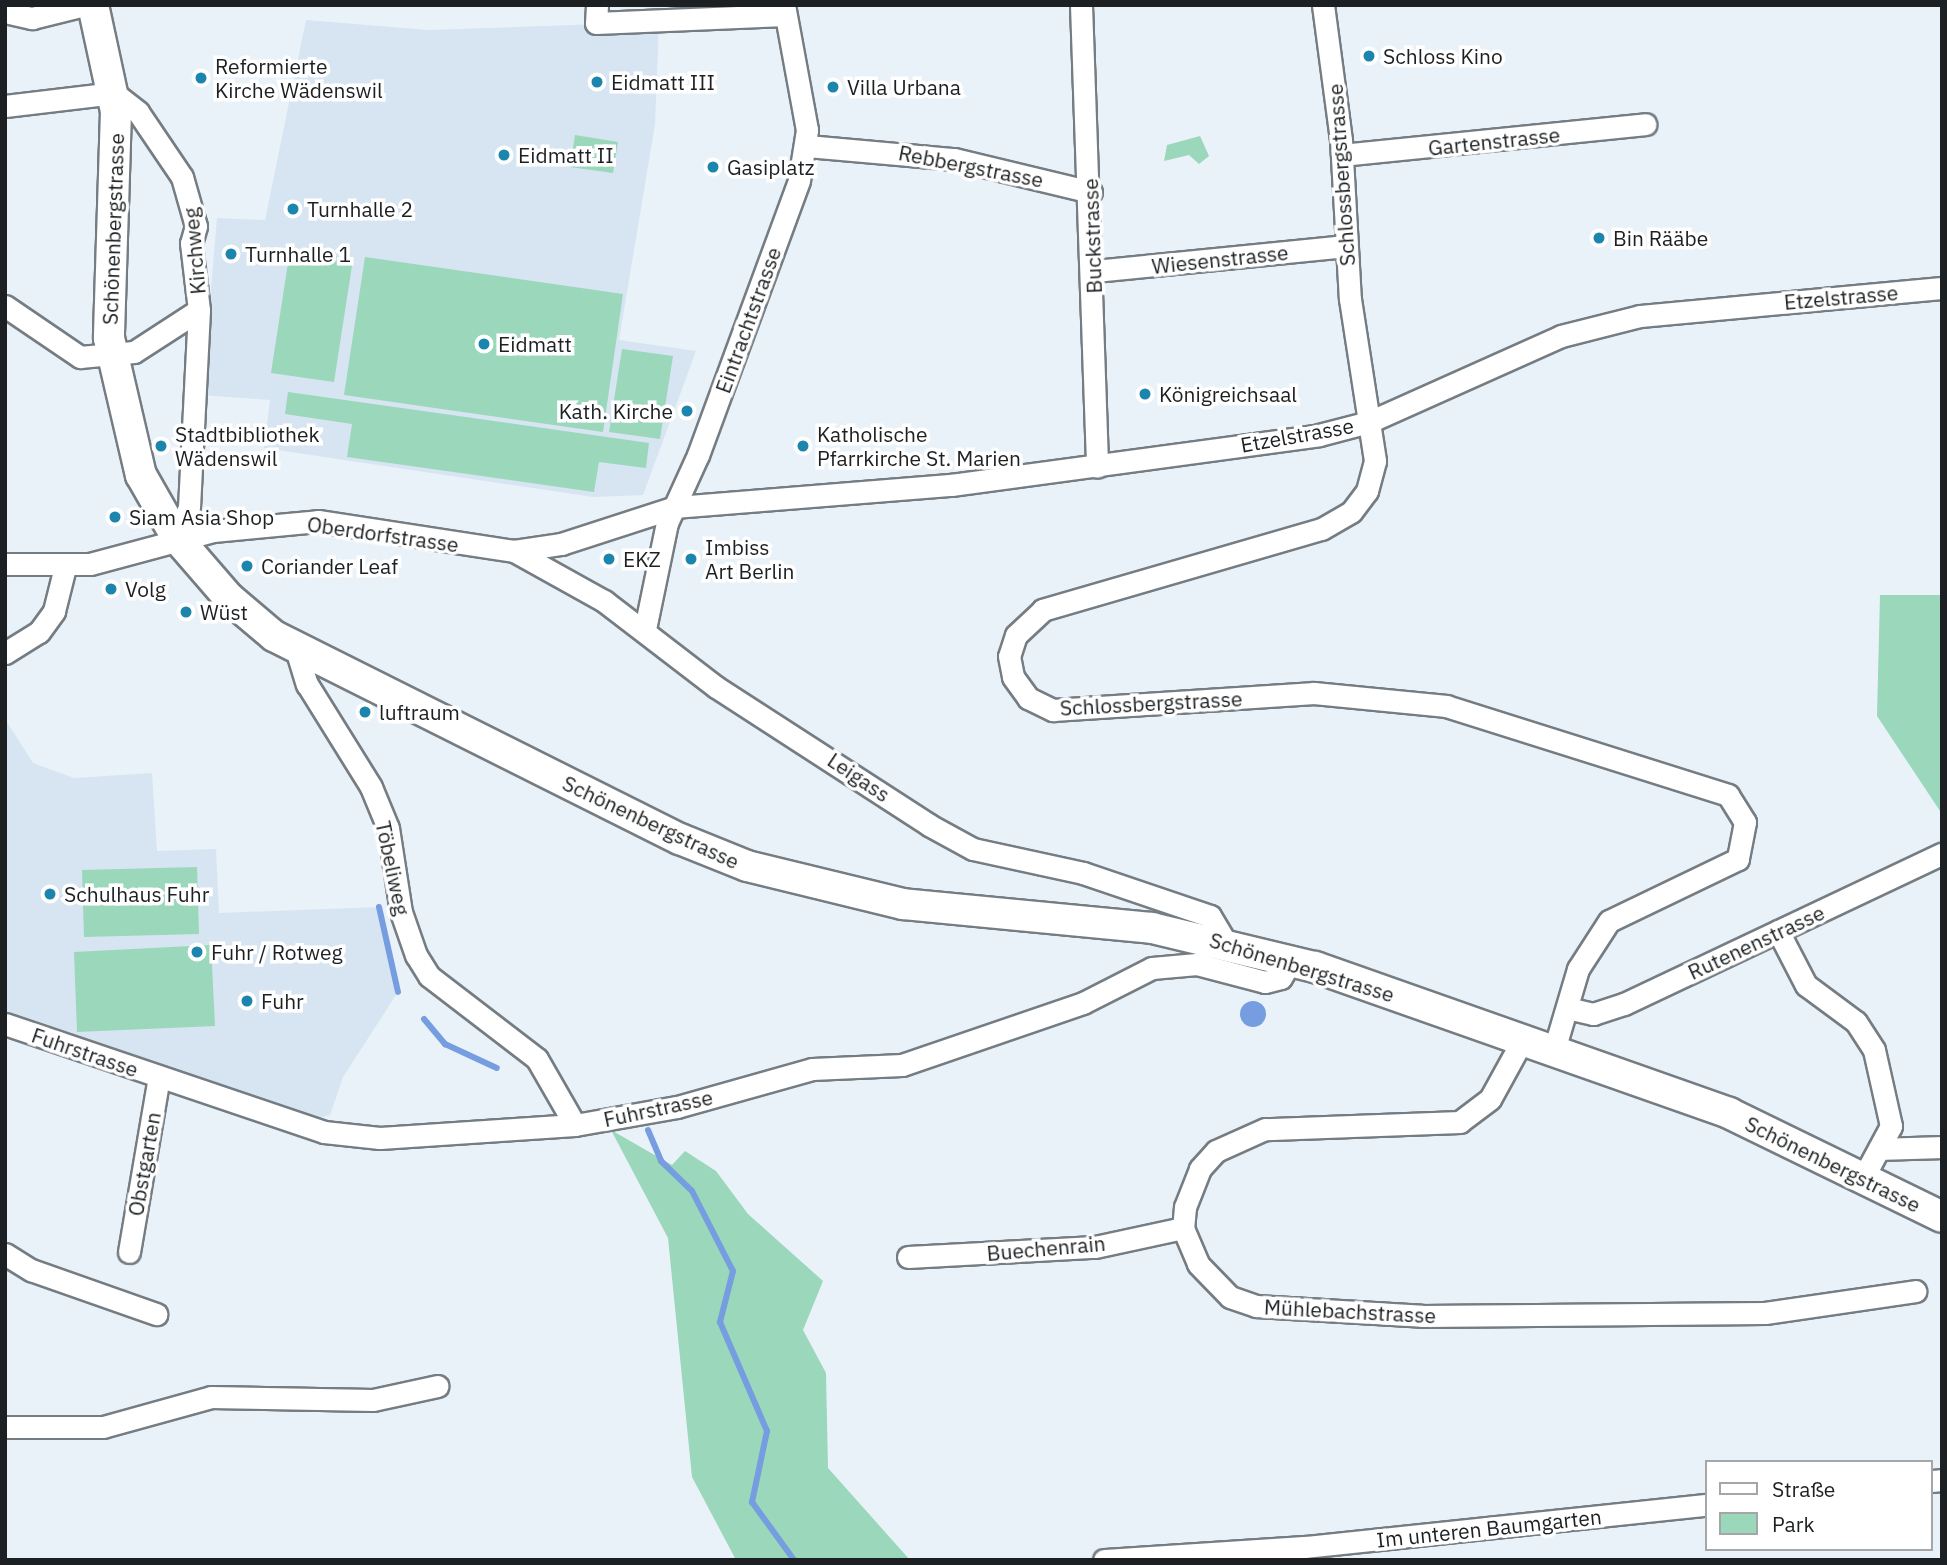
<!DOCTYPE html>
<meta charset="utf-8">
<style>
body{margin:0}
#map{position:relative;width:1947px;height:1565px;overflow:hidden;background:#eaf2f9;font-family:"IBM Plex Sans",sans-serif}
div>[style]{position:absolute}
[style*='--x']{left:calc(var(--x)*1px);top:calc(var(--y)*1px);width:calc(var(--w)*1px);rotate:calc(var(--a)*1deg)}
.built>*{inset:0;background:#d6e5f1}
.green>*{inset:0;background:#9ad7bb}
.water>*{inset:0;background:#769de0}
.round{border-radius:50%}
.stream>*{height:6px;margin:-3px;padding:0 3px;transform-origin:3px;border-radius:3px;background:#769de0}
.roads{filter:drop-shadow(2px 0 #757d83) drop-shadow(-2px 0 #757d83) drop-shadow(0 2px #757d83) drop-shadow(0 -2px #757d83)}
.street>*{height:21px;margin:-10.5px;padding:0 10.5px;transform-origin:10.5px;border-radius:10.5px;background:#fff}
.secondary>*{height:30px;margin:-15px;padding:0 15px;transform-origin:15px;border-radius:15px;background:#fff}
.dots>*{width:19px;height:19px;translate:-50% -50%;box-sizing:border-box;border:4px solid #fff;border-radius:50%}
span{translate:-50% -50%;white-space:nowrap;text-align:center;line-height:1.15;-webkit-text-stroke:7px #fff;paint-order:stroke}
.poi-label{font-size:21px;color:#1d2022}
.left{translate:0 -50%;text-align:left}
.right{translate:-100% -50%;text-align:right}
.street-label{font-size:21px;color:#1d2022}
.frame{position:absolute;inset:0;border:7px solid #1d2022;pointer-events:none}
.legend{position:absolute;left:1705px;top:1460px;width:228px;height:91px;box-sizing:border-box;background:#fff;border:2px solid #a5a6a7;margin:0;padding:9px 12px;list-style:none;font-size:21px;color:#1d2022}
.legend li{display:flex;align-items:center;gap:14px;height:35px}
.legend b{width:35px;border:2px solid #a5a6a7}
</style>
<div id="map">
<div class="built">
<div style="clip-path:polygon(306px 20px,428px 30px,659px 22px,655px 124px,619px 340px,696px 351px,643px 495px,593px 497px,264px 448px,270px 400px,202px 395px,217px 218px,265px 220px)"></div>
<div style="clip-path:polygon(5px 719px,33px 763px,74px 778px,152px 773px,157px 851px,216px 849px,219px 913px,379px 907px,398px 992px,343px 1077px,330px 1115px,314px 1119px,5px 1015px)"></div>
</div>
<div class="green">
<div style="clip-path:polygon(575px 135px,618px 142px,613px 173px,570px 167px)"></div>
<div style="clip-path:polygon(1200px 136px,1209px 156px,1199px 164px,1189px 155px,1164px 161px,1167px 145px)"></div>
<div style="clip-path:polygon(290px 250px,353px 259px,334px 382px,271px 373px)"></div>
<div style="clip-path:polygon(365px 257px,623px 294px,603px 432px,344px 395px)"></div>
<div style="clip-path:polygon(622px 349px,673px 356px,660px 439px,609px 432px)"></div>
<div style="clip-path:polygon(288px 392px,649px 443px,646px 468px,599px 462px,594px 492px,347px 457px,352px 424px,285px 414px)"></div>
<div style="clip-path:polygon(1880px 595px,1942px 595px,1942px 814px,1877px 716px)"></div>
<div style="clip-path:polygon(197px 867px,199px 934px,84px 937px,82px 870px)"></div>
<div style="clip-path:polygon(211px 945px,215px 1026px,77px 1032px,74px 952px)"></div>
<div style="clip-path:polygon(611px 1130px,672px 1165px,685px 1151px,716px 1171px,748px 1214px,823px 1281px,803px 1330px,826px 1373px,828px 1468px,910px 1560px,736px 1560px,692px 1477px,668px 1238px)"></div>
</div>
<div class="water">
<div class="round" style="left:1240px;top:1001px;width:26px;height:26px"></div>
</div>
<div class="stream">
<div style="--x:379;--y:907;--w:87;--a:77.4"></div>
<div style="--x:424;--y:1019;--w:33;--a:50"></div>
<div style="--x:445;--y:1044;--w:57;--a:24.8"></div>
<div style="--x:648;--y:1130;--w:34;--a:67"></div>
<div style="--x:661;--y:1161;--w:43;--a:44.1"></div>
<div style="--x:692;--y:1191;--w:90;--a:62.9"></div>
<div style="--x:733;--y:1271;--w:53;--a:104.3"></div>
<div style="--x:720;--y:1322;--w:119;--a:66.7"></div>
<div style="--x:767;--y:1431;--w:73;--a:101.9"></div>
<div style="--x:752;--y:1502;--w:72;--a:54.1"></div>
</div>
<div class="roads">
<div class="street">
<div style="--x:597;--y:5;--w:18;--a:93"></div>
<div style="--x:596;--y:23;--w:189;--a:-2.4"></div>
<div style="--x:1081;--y:5;--w:462;--a:88"></div>
<div style="--x:1323;--y:5;--w:136;--a:82.4"></div>
<div style="--x:1341;--y:140;--w:159;--a:86.8"></div>
<div style="--x:1350;--y:299;--w:164;--a:81.2"></div>
<div style="--x:1375;--y:461;--w:31;--a:105"></div>
<div style="--x:1367;--y:491;--w:26;--a:127"></div>
<div style="--x:1351;--y:512;--w:34;--a:150"></div>
<div style="--x:1321;--y:529;--w:290;--a:163.8"></div>
<div style="--x:1043;--y:610;--w:37;--a:137"></div>
<div style="--x:1016;--y:635;--w:22;--a:108"></div>
<div style="--x:1009;--y:656;--w:21;--a:79"></div>
<div style="--x:1013;--y:677;--w:26;--a:54"></div>
<div style="--x:1028;--y:698;--w:28;--a:26"></div>
<div style="--x:1053;--y:710;--w:262;--a:-3.7"></div>
<div style="--x:1314;--y:693;--w:133;--a:5.6"></div>
<div style="--x:1446;--y:706;--w:296;--a:17.5"></div>
<div style="--x:1728;--y:795;--w:32;--a:58"></div>
<div style="--x:1745;--y:822;--w:38;--a:101"></div>
<div style="--x:1738;--y:859;--w:143;--a:154.3"></div>
<div style="--x:1609;--y:921;--w:57;--a:122.9"></div>
<div style="--x:1578;--y:969;--w:84;--a:106.5"></div>
<div style="--x:5;--y:12;--w:28;--a:13"></div>
<div style="--x:32;--y:18;--w:55;--a:-13.8"></div>
<div style="--x:5;--y:106;--w:110;--a:-6.8"></div>
<div style="--x:114;--y:93;--w:31;--a:38"></div>
<div style="--x:138;--y:112;--w:78;--a:55.9"></div>
<div style="--x:182;--y:177;--w:51;--a:74.1"></div>
<div style="--x:196;--y:226;--w:18;--a:106"></div>
<div style="--x:191;--y:243;--w:67;--a:83.2"></div>
<div style="--x:199;--y:310;--w:197;--a:92.9"></div>
<div style="--x:189;--y:507;--w:33;--a:111"></div>
<div style="--x:807;--y:146;--w:148;--a:5.1"></div>
<div style="--x:954;--y:159;--w:141;--a:13.5"></div>
<div style="--x:1342;--y:155;--w:305;--a:-5.8"></div>
<div style="--x:1095;--y:271;--w:252;--a:-5.7"></div>
<div style="--x:5;--y:306;--w:91;--a:34.2"></div>
<div style="--x:80;--y:357;--w:54;--a:-5.3"></div>
<div style="--x:134;--y:352;--w:77;--a:-32.9"></div>
<div style="--x:514;--y:551;--w:103;--a:29.1"></div>
<div style="--x:604;--y:601;--w:141;--a:37.5"></div>
<div style="--x:716;--y:687;--w:254;--a:32.9"></div>
<div style="--x:929;--y:825;--w:50;--a:28.6"></div>
<div style="--x:973;--y:849;--w:113;--a:12.3"></div>
<div style="--x:1083;--y:873;--w:134;--a:18.7"></div>
<div style="--x:1210;--y:916;--w:29;--a:59"></div>
<div style="--x:5;--y:564;--w:85;--a:0"></div>
<div style="--x:90;--y:564;--w:127;--a:-15"></div>
<div style="--x:213;--y:531;--w:105;--a:-5.4"></div>
<div style="--x:318;--y:521;--w:198;--a:8.7"></div>
<div style="--x:514;--y:551;--w:48;--a:-8.5"></div>
<div style="--x:561;--y:544;--w:120;--a:-18"></div>
<div style="--x:675;--y:507;--w:277;--a:-4.6"></div>
<div style="--x:951;--y:485;--w:371;--a:-7.7"></div>
<div style="--x:1319;--y:435;--w:52;--a:-14.6"></div>
<div style="--x:1369;--y:422;--w:210;--a:-24.1"></div>
<div style="--x:1561;--y:336;--w:81;--a:-14.2"></div>
<div style="--x:1640;--y:316;--w:303;--a:-5.3"></div>
<div style="--x:645;--y:629;--w:108;--a:-78.3"></div>
<div style="--x:667;--y:523;--w:75;--a:-65.5"></div>
<div style="--x:698;--y:455;--w:293;--a:-69.8"></div>
<div style="--x:799;--y:180;--w:51;--a:-80.9"></div>
<div style="--x:807;--y:130;--w:127;--a:-100.4"></div>
<div style="--x:296;--y:649;--w:37;--a:73"></div>
<div style="--x:307;--y:684;--w:121;--a:58.1"></div>
<div style="--x:371;--y:787;--w:44;--a:67.5"></div>
<div style="--x:388;--y:828;--w:85;--a:81.2"></div>
<div style="--x:401;--y:912;--w:46;--a:70.8"></div>
<div style="--x:416;--y:955;--w:25;--a:58"></div>
<div style="--x:429;--y:976;--w:136;--a:37.5"></div>
<div style="--x:537;--y:1059;--w:76;--a:60.1"></div>
<div style="--x:5;--y:653;--w:40;--a:-32"></div>
<div style="--x:39;--y:632;--w:26;--a:-54"></div>
<div style="--x:54;--y:611;--w:45;--a:-76"></div>
<div style="--x:1778;--y:931;--w:61;--a:62.6"></div>
<div style="--x:1806;--y:985;--w:62;--a:36.5"></div>
<div style="--x:1856;--y:1022;--w:33;--a:57"></div>
<div style="--x:1874;--y:1050;--w:78;--a:77.4"></div>
<div style="--x:1891;--y:1126;--w:57;--a:118.4"></div>
<div style="--x:1567;--y:1008;--w:27;--a:13"></div>
<div style="--x:1593;--y:1014;--w:33;--a:-18"></div>
<div style="--x:1624;--y:1004;--w:352;--a:-25.3"></div>
<div style="--x:5;--y:1024;--w:337;--a:18.7"></div>
<div style="--x:324;--y:1132;--w:56;--a:6.1"></div>
<div style="--x:380;--y:1138;--w:195;--a:-3.8"></div>
<div style="--x:575;--y:1125;--w:104;--a:-10"></div>
<div style="--x:677;--y:1107;--w:140;--a:-15.7"></div>
<div style="--x:812;--y:1069;--w:90;--a:-2.5"></div>
<div style="--x:902;--y:1065;--w:191;--a:-18.9"></div>
<div style="--x:1083;--y:1003;--w:77;--a:-26.9"></div>
<div style="--x:1152;--y:968;--w:45;--a:-5.1"></div>
<div style="--x:1197;--y:964;--w:70;--a:14.8"></div>
<div style="--x:1265;--y:982;--w:16;--a:-14"></div>
<div style="--x:1281;--y:978;--w:21;--a:-61"></div>
<div style="--x:1523;--y:1039;--w:68;--a:118.8"></div>
<div style="--x:1490;--y:1099;--w:38;--a:143"></div>
<div style="--x:1460;--y:1122;--w:195;--a:177.9"></div>
<div style="--x:1265;--y:1129;--w:54;--a:155.8"></div>
<div style="--x:1216;--y:1151;--w:24;--a:132"></div>
<div style="--x:1200;--y:1169;--w:41;--a:111.5"></div>
<div style="--x:1185;--y:1207;--w:21;--a:95"></div>
<div style="--x:1183;--y:1228;--w:39;--a:67"></div>
<div style="--x:1198;--y:1264;--w:46;--a:45.9"></div>
<div style="--x:1230;--y:1297;--w:28;--a:19"></div>
<div style="--x:1256;--y:1306;--w:166;--a:3.4"></div>
<div style="--x:1422;--y:1316;--w:343;--a:-0.5"></div>
<div style="--x:1765;--y:1313;--w:152;--a:-8.3"></div>
<div style="--x:1879;--y:1149;--w:63;--a:-1.8"></div>
<div style="--x:129;--y:1252;--w:178;--a:-80.3"></div>
<div style="--x:5;--y:1254;--w:31;--a:32"></div>
<div style="--x:31;--y:1270;--w:133;--a:19.4"></div>
<div style="--x:908;--y:1257;--w:187;--a:-3.1"></div>
<div style="--x:1095;--y:1247;--w:90;--a:-12.2"></div>
<div style="--x:5;--y:1427;--w:98;--a:0"></div>
<div style="--x:103;--y:1427;--w:112;--a:-15.5"></div>
<div style="--x:211;--y:1397;--w:162;--a:1.1"></div>
<div style="--x:373;--y:1400;--w:66;--a:-12.2"></div>
<div style="--x:1931;--y:1481;--w:11;--a:-5"></div>
<div style="--x:1104;--y:1560;--w:201;--a:-3.7"></div>
<div style="--x:1305;--y:1547;--w:404;--a:-6"></div>
</div>
<div class="secondary">
<div style="--x:93;--y:5;--w:108;--a:77.8"></div>
<div style="--x:116;--y:111;--w:227;--a:91.8"></div>
<div style="--x:109;--y:338;--w:141;--a:76.9"></div>
<div style="--x:141;--y:475;--w:73;--a:60.3"></div>
<div style="--x:177;--y:538;--w:79;--a:49.1"></div>
<div style="--x:229;--y:598;--w:59;--a:40.2"></div>
<div style="--x:274;--y:636;--w:454;--a:26.6"></div>
<div style="--x:680;--y:839;--w:72;--a:21.9"></div>
<div style="--x:747;--y:866;--w:161;--a:13.7"></div>
<div style="--x:903;--y:904;--w:250;--a:5.5"></div>
<div style="--x:1152;--y:928;--w:168;--a:13.5"></div>
<div style="--x:1315;--y:967;--w:439;--a:19.4"></div>
<div style="--x:1729;--y:1113;--w:237;--a:26"></div>
</div>
</div>
<div class="dots">
<div style="left:1369px;top:56px;background:#1b85ad"></div>
<div style="left:201px;top:78px;background:#1b85ad"></div>
<div style="left:597px;top:82px;background:#1b85ad"></div>
<div style="left:833px;top:87px;background:#1b85ad"></div>
<div style="left:504px;top:155px;background:#1b85ad"></div>
<div style="left:713px;top:167px;background:#1b85ad"></div>
<div style="left:293px;top:209px;background:#1b85ad"></div>
<div style="left:1599px;top:238px;background:#1b85ad"></div>
<div style="left:231px;top:254px;background:#1b85ad"></div>
<div style="left:484px;top:344px;background:#1b85ad"></div>
<div style="left:1145px;top:394px;background:#1b85ad"></div>
<div style="left:687px;top:411px;background:#1b85ad"></div>
<div style="left:161px;top:446px;background:#1b85ad"></div>
<div style="left:803px;top:446px;background:#1b85ad"></div>
<div style="left:115px;top:517px;background:#1b85ad"></div>
<div style="left:609px;top:559px;background:#1b85ad"></div>
<div style="left:691px;top:559px;background:#1b85ad"></div>
<div style="left:247px;top:566px;background:#1b85ad"></div>
<div style="left:111px;top:589px;background:#1b85ad"></div>
<div style="left:186px;top:612px;background:#1b85ad"></div>
<div style="left:365px;top:712px;background:#1b85ad"></div>
<div style="left:50px;top:894px;background:#1b85ad"></div>
<div style="left:197px;top:952px;background:#1b85ad"></div>
<div style="left:247px;top:1001px;background:#1b85ad"></div>
</div>
<div class="poi-label">
<span class="left" style="left:1383px;top:56px">Schloss Kino</span>
<span class="left" style="left:215px;top:78px">Reformierte<br>Kirche Wädenswil</span>
<span class="left" style="left:611px;top:82px">Eidmatt III</span>
<span class="left" style="left:847px;top:87px">Villa Urbana</span>
<span class="left" style="left:518px;top:155px">Eidmatt II</span>
<span class="left" style="left:727px;top:167px">Gasiplatz</span>
<span class="left" style="left:307px;top:209px">Turnhalle 2</span>
<span class="left" style="left:1613px;top:238px">Bin Rääbe</span>
<span class="left" style="left:245px;top:254px">Turnhalle 1</span>
<span class="left" style="left:498px;top:344px">Eidmatt</span>
<span class="left" style="left:1159px;top:394px">Königreichsaal</span>
<span class="right" style="left:673px;top:411px">Kath. Kirche</span>
<span class="left" style="left:175px;top:446px">Stadtbibliothek<br>Wädenswil</span>
<span class="left" style="left:817px;top:446px">Katholische<br>Pfarrkirche St. Marien</span>
<span class="left" style="left:129px;top:517px">Siam Asia Shop</span>
<span class="left" style="left:705px;top:559px">Imbiss<br>Art Berlin</span>
<span class="left" style="left:623px;top:559px">EKZ</span>
<span class="left" style="left:261px;top:566px">Coriander Leaf</span>
<span class="left" style="left:125px;top:589px">Volg</span>
<span class="left" style="left:200px;top:612px">Wüst</span>
<span class="left" style="left:379px;top:712px">luftraum</span>
<span class="left" style="left:64px;top:894px">Schulhaus Fuhr</span>
<span class="left" style="left:211px;top:952px">Fuhr / Rotweg</span>
<span class="left" style="left:261px;top:1001px">Fuhr</span>
</div>
<div class="street-label">
<span style="left:1494px;top:141px;rotate:-6deg">Gartenstrasse</span>
<span style="left:971px;top:166px;rotate:11deg">Rebbergstrasse</span>
<span style="left:1341px;top:175px;rotate:-94deg">Schlossbergstrasse</span>
<span style="left:113px;top:229px;rotate:-88deg">Schönenbergstrasse</span>
<span style="left:1092px;top:236px;rotate:-92deg">Buckstrasse</span>
<span style="left:194px;top:251px;rotate:-95deg">Kirchweg</span>
<span style="left:1220px;top:259px;rotate:-6deg">Wiesenstrasse</span>
<span style="left:1841px;top:297px;rotate:-5deg">Etzelstrasse</span>
<span style="left:748px;top:320px;rotate:-70deg">Eintrachtstrasse</span>
<span style="left:1297px;top:435px;rotate:-10deg">Etzelstrasse</span>
<span style="left:383px;top:534px;rotate:8deg">Oberdorfstrasse</span>
<span style="left:1151px;top:703px;rotate:-3deg">Schlossbergstrasse</span>
<span style="left:859px;top:777px;rotate:34deg">Leigass</span>
<span style="left:651px;top:822px;rotate:25deg">Schönenbergstrasse</span>
<span style="left:393px;top:868px;rotate:78deg">Töbeliweg</span>
<span style="left:1756px;top:942px;rotate:-25deg">Rutenenstrasse</span>
<span style="left:1302px;top:967px;rotate:17deg">Schönenbergstrasse</span>
<span style="left:85px;top:1052px;rotate:19deg">Fuhrstrasse</span>
<span style="left:658px;top:1108px;rotate:-12deg">Fuhrstrasse</span>
<span style="left:144px;top:1164px;rotate:-80deg">Obstgarten</span>
<span style="left:1833px;top:1164px;rotate:26deg">Schönenbergstrasse</span>
<span style="left:1046px;top:1248px;rotate:-5deg">Buechenrain</span>
<span style="left:1350px;top:1311px;rotate:3deg">Mühlebachstrasse</span>
<span style="left:1489px;top:1528px;rotate:-6deg">Im unteren Baumgarten</span>
</div>
<div class="frame"></div>
<ul class="legend">
<li><b style="height:9px;background:#fff"></b>Straße</li>
<li><b style="height:19px;background:#9ad7bb"></b>Park</li>
</ul>
</div>
